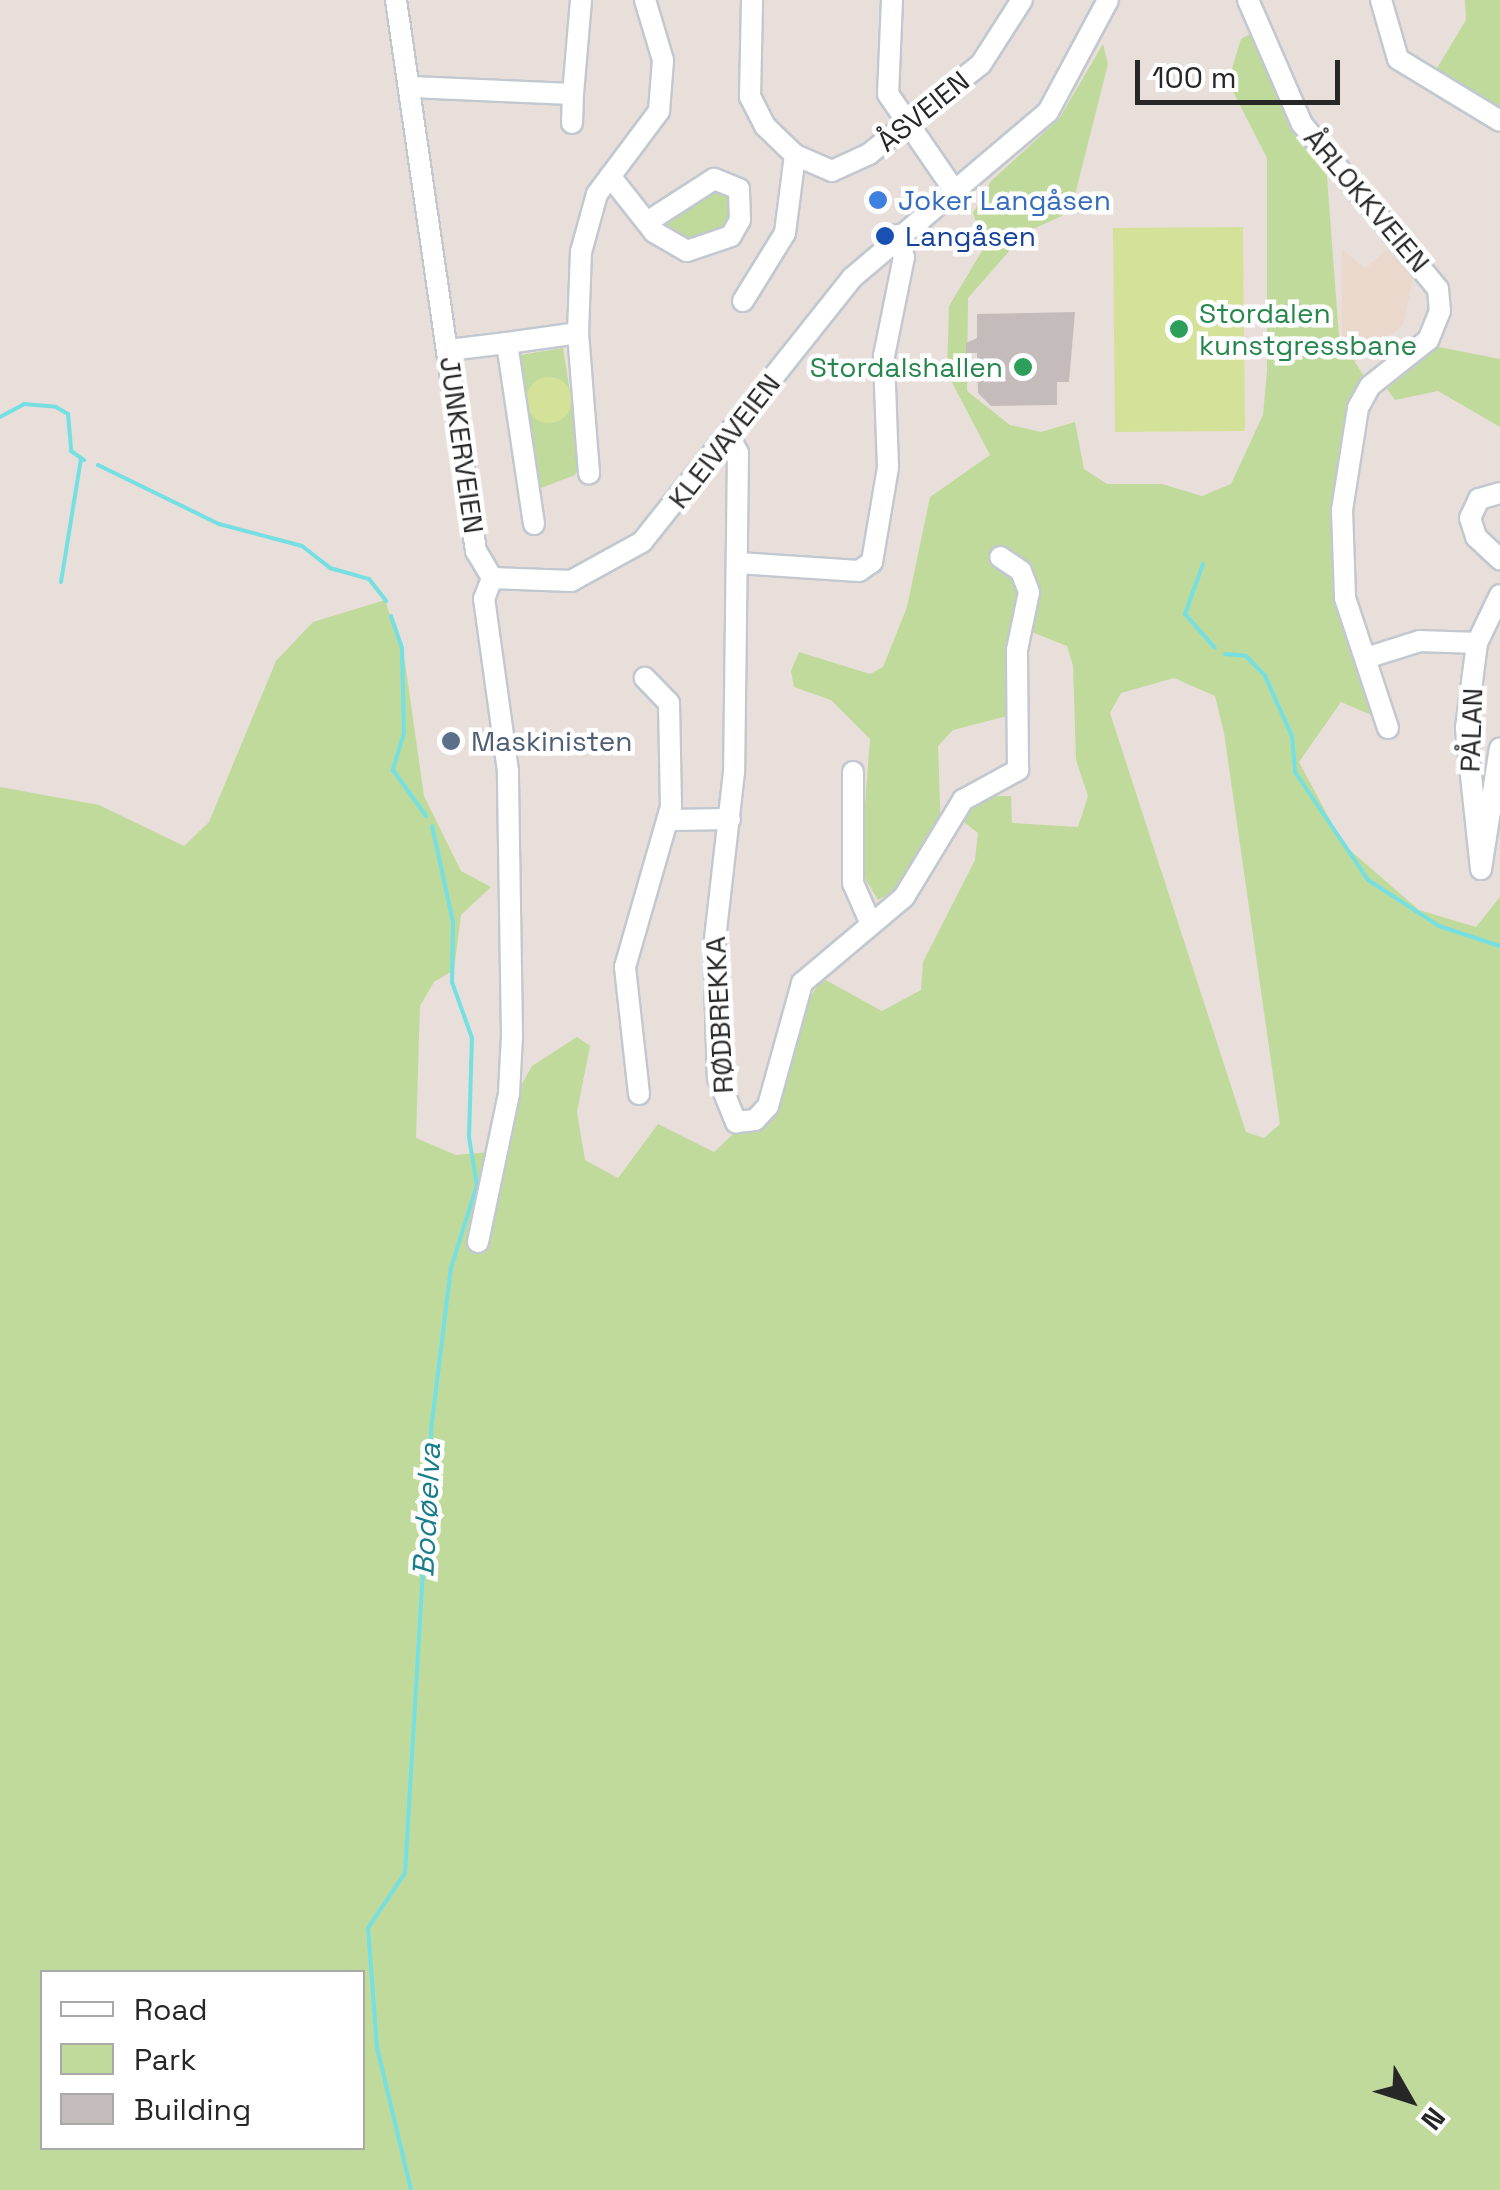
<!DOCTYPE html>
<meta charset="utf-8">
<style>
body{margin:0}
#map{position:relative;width:1500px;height:2190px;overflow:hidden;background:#e8dfda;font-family:"Space Grotesk",sans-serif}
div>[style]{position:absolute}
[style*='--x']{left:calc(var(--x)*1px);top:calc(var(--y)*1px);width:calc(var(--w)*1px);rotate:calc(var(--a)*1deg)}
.education>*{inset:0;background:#e9d8cb}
.green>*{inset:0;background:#c0da9b}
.pitch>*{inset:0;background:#d4e198}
.round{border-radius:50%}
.stream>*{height:4px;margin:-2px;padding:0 2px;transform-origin:2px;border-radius:2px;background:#76dfe1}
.building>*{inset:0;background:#c4bcba}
.roads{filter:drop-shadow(2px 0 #c2c8d0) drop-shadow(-2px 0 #c2c8d0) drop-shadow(0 2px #c2c8d0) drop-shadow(0 -2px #c2c8d0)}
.minor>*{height:20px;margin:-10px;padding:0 10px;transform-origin:10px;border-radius:10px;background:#fff}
.dots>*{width:28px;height:28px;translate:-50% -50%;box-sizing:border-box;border:5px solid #fff;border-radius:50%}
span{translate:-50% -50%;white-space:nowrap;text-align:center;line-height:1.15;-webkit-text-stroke:9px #fff;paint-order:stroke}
.street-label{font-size:28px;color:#272727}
.shop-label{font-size:28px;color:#366cbe}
.left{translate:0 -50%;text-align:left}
.transit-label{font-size:28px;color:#164399}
.leisure-label{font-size:28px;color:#27864d}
.right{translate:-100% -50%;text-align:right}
.service-label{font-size:28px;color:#4e5e75}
.water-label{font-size:30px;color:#1a7e89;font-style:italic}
.legend{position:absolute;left:40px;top:1970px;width:325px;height:180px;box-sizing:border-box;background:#fff;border:2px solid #a9a9a9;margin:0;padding:12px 18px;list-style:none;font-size:30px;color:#272727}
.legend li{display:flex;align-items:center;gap:20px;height:50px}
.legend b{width:50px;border:2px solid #a9a9a9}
.north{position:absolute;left:1360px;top:2050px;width:100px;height:100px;-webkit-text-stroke:8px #fff;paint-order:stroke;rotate:129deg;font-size:28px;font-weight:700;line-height:40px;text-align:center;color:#272727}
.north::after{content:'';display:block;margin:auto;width:35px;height:45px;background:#272727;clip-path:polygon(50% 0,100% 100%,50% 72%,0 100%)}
.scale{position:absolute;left:1135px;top:60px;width:205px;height:45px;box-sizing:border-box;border:5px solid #272727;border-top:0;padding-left:12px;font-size:30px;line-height:35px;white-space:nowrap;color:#272727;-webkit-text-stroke:8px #fff;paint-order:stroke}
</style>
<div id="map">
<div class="education">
<div style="clip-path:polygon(1342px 249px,1365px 269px,1387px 249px,1413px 278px,1403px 325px,1342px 373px)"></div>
</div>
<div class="green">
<div style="clip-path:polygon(1465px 0,1500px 0,1500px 116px,1434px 73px,1466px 20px)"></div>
<div style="clip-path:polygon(evenodd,1259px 29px,1326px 163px,1339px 337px,1367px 381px,1344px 445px,1332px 550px,1376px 717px,1341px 702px,1299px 762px,1343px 844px,1419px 910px,1476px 927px,1500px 897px,1500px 2190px,0 2190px,0 787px,99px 805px,184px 846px,209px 822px,276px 661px,313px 622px,385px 600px,405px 662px,424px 796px,461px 871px,491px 887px,461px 915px,454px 970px,434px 982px,420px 1006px,416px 1138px,456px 1155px,502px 1151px,509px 1107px,532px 1066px,577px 1037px,590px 1046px,577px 1112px,585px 1160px,618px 1178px,658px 1124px,714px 1152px,783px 1087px,804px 1008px,822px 978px,882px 1011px,921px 990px,923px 962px,975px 860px,978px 833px,960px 819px,978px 796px,1011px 796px,1012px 823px,1078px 827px,1088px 796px,1076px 760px,1073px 666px,1067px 646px,1029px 631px,1015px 714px,953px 730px,938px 746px,941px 830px,901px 887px,878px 900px,860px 870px,870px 739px,831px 700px,794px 687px,791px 671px,799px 652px,870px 674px,883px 667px,907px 607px,930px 497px,990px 455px,947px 373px,949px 306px,985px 246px,973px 213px,991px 181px,1059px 119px,1103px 44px,1108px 64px,1075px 195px,1062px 216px,1026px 232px,968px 298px,967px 391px,1010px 425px,1041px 432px,1075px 422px,1084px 469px,1107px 484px,1162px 484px,1202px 496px,1231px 484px,1263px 415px,1267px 371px,1267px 158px,1228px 82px,1241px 39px,1259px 29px,1174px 678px,1215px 696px,1224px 733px,1280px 1124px,1264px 1138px,1246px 1132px,1110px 713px,1121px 693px,1174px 678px,1259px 29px,42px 1972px,362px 1972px,362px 2148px,42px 2148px,42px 1972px)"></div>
<div style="clip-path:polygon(728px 185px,736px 219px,708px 245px,666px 236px,659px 220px,707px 187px)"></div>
<div style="clip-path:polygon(1439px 347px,1500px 359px,1500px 427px,1438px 391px,1395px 400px,1387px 389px)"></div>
<div style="clip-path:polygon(563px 348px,581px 461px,575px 475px,533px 491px,514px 356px)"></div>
</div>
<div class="pitch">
<div style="clip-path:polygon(1243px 227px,1245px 431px,1115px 432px,1113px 228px)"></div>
<div class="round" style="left:526px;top:377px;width:46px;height:46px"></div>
</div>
<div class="stream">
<div style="--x:0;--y:417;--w:27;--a:-28"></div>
<div style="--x:24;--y:404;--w:32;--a:5"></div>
<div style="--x:56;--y:407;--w:14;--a:30"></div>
<div style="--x:68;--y:414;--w:37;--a:85"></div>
<div style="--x:71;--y:451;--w:16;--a:35"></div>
<div style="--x:98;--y:465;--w:135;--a:26"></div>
<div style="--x:219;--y:524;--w:86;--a:14.8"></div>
<div style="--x:302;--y:546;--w:36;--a:38"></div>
<div style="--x:330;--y:568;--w:41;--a:15.8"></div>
<div style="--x:369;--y:579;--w:28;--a:52"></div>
<div style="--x:1203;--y:564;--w:53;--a:109.8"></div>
<div style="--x:1185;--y:614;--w:45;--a:48.6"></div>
<div style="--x:61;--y:582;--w:125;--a:-80.8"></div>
<div style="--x:391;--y:616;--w:34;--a:71"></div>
<div style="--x:402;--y:648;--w:85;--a:88.7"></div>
<div style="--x:404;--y:733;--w:39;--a:107"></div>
<div style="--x:393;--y:770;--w:57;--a:54.3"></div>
<div style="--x:1225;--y:654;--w:21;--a:5"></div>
<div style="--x:1246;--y:656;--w:28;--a:46"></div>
<div style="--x:1265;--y:676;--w:66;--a:65.8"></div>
<div style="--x:1292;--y:736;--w:36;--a:85"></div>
<div style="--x:1295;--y:772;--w:130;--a:55.9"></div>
<div style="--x:1368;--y:880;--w:85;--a:32.9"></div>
<div style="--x:1439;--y:926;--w:64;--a:18.2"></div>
<div style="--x:411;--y:2190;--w:147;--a:-103.4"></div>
<div style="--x:377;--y:2047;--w:119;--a:-94.3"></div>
<div style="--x:368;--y:1928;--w:66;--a:-56.1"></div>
<div style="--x:405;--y:1873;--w:452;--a:-86.6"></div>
<div style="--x:432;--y:1422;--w:155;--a:-83"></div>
<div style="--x:451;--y:1268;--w:87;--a:-72.6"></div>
<div style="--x:477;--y:1185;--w:49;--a:-99.5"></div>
<div style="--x:469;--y:1137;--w:99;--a:-88.3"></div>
<div style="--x:472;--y:1038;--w:59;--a:-109.7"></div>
<div style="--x:452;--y:982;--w:60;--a:-89"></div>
<div style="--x:453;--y:922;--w:98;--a:-102.3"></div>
</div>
<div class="building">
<div style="clip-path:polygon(1075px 312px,1069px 382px,1057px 382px,1057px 405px,991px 406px,978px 393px,977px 353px,966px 353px,966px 343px,977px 338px,977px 314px)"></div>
</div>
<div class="roads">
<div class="minor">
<div style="--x:396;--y:0;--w:557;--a:81.74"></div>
<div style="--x:476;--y:551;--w:31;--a:59"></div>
<div style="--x:892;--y:0;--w:94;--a:92.4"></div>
<div style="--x:888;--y:94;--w:116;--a:55.5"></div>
<div style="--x:1248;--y:0;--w:135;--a:66.5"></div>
<div style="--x:1302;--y:124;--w:214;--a:50.5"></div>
<div style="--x:1438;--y:289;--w:22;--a:85"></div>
<div style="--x:1440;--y:311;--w:31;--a:112"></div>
<div style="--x:1428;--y:340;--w:74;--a:141.6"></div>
<div style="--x:1370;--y:386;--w:25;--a:119"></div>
<div style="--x:1358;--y:408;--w:103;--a:98.9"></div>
<div style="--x:1342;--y:510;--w:88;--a:88"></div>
<div style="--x:1345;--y:598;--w:137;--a:71.7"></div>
<div style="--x:1381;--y:0;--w:61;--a:73.9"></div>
<div style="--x:1398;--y:59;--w:119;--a:31.3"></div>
<div style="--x:410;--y:87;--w:163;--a:2.5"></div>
<div style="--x:573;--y:94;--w:94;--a:-85.1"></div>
<div style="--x:572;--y:123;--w:29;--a:-88"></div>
<div style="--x:795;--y:155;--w:40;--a:23.4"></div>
<div style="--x:832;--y:171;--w:41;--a:-24.7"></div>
<div style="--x:869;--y:154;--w:144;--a:-38.8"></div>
<div style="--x:981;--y:64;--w:76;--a:-57.4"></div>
<div style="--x:610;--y:176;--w:71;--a:51.8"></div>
<div style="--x:654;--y:232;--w:38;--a:30"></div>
<div style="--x:687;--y:251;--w:46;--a:-18.8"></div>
<div style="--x:731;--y:236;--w:18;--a:-61"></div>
<div style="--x:740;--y:220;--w:31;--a:-92"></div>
<div style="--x:739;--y:189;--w:27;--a:-158"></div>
<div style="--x:714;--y:179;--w:80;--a:147.3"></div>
<div style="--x:743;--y:301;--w:80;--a:-58.3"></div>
<div style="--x:785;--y:233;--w:79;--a:-82.7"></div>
<div style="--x:795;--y:155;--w:42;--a:-136"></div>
<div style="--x:765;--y:126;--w:33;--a:-117"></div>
<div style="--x:750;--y:97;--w:97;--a:-88.8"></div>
<div style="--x:578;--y:333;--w:81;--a:-87.9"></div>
<div style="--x:581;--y:252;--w:60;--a:-74.6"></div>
<div style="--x:597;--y:194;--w:104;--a:-53.2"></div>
<div style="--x:659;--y:111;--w:51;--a:-85.5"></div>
<div style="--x:663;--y:60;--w:63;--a:-106.7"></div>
<div style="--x:449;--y:350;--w:58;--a:-6.9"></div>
<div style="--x:730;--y:438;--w:17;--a:62"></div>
<div style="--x:738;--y:453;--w:319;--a:90.7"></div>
<div style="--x:734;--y:772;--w:176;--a:96.5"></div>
<div style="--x:714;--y:947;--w:131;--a:88.3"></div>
<div style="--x:718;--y:1078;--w:48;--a:67.8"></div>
<div style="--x:736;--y:1122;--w:19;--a:-6"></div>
<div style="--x:755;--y:1120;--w:19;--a:-47"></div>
<div style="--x:768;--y:1106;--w:128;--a:-74.5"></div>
<div style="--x:802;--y:983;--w:133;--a:-40.1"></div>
<div style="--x:904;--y:897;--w:114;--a:-58.7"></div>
<div style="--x:963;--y:800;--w:63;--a:-28.6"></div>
<div style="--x:1018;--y:770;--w:120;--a:-90.5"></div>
<div style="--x:1017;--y:650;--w:59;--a:-78.3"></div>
<div style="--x:1029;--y:592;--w:22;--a:-111"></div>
<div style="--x:1021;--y:571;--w:25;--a:-146"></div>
<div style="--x:1500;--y:493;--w:22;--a:164"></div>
<div style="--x:1479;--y:499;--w:21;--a:115"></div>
<div style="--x:1470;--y:518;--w:20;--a:72"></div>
<div style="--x:1476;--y:537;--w:33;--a:43"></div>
<div style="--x:534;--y:524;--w:183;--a:-98.5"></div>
<div style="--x:507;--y:343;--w:72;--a:-8"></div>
<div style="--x:578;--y:333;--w:141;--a:85.5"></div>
<div style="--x:738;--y:563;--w:121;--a:3.8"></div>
<div style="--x:859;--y:571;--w:16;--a:-35"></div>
<div style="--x:872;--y:562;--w:96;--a:-80.4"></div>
<div style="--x:888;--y:467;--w:111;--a:-92.1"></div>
<div style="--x:884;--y:356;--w:101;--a:-78.6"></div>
<div style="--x:904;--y:257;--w:23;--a:-108"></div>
<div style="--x:492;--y:578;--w:79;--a:2.2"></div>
<div style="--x:571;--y:581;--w:81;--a:-28.8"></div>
<div style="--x:642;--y:542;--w:337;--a:-51.5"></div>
<div style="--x:852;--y:278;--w:257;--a:-40.3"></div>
<div style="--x:1048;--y:112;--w:127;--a:-61.8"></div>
<div style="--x:1369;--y:657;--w:53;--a:-17.4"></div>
<div style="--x:1420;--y:641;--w:57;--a:2"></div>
<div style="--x:853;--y:772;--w:111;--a:90"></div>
<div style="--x:853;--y:883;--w:45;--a:66.3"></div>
<div style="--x:670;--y:820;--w:60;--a:-1"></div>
<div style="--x:1481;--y:869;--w:142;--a:-96.1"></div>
<div style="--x:1466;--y:728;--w:86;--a:-82.6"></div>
<div style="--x:1477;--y:643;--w:53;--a:-64.4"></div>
<div style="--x:1481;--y:869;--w:122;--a:-81.1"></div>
<div style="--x:639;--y:1094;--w:128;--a:-96.3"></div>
<div style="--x:625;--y:967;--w:166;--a:-74"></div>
<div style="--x:671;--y:807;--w:104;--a:-91.1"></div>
<div style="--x:669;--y:703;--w:35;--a:-134"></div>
<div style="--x:478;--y:1242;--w:152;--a:-78.2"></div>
<div style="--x:509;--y:1093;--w:58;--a:-87"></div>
<div style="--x:512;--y:1035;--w:264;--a:-90.9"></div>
<div style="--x:508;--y:771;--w:174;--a:-97.9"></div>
<div style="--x:484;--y:599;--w:22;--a:-69"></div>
</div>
</div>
<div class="dots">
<div style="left:878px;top:200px;background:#3f7fe0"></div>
<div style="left:885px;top:236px;background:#1a4fb4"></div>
<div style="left:1179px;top:329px;background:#2e9e5b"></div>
<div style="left:1023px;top:367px;background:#2e9e5b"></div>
<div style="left:451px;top:741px;background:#5c6f8a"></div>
</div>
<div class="street-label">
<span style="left:923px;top:111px;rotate:-39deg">ÅSVEIEN</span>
<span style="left:1367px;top:200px;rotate:50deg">ÅRLOKKVEIEN</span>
<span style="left:724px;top:441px;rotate:-52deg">KLEIVAVEIEN</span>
<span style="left:462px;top:445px;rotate:82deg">JUNKERVEIEN</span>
<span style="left:1471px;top:730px;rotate:-88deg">PÅLAN</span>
<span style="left:719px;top:1015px;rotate:-93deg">RØDBREKKA</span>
</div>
<div class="shop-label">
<span class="left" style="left:898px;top:200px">Joker Langåsen</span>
</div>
<div class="transit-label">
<span class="left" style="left:905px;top:236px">Langåsen</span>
</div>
<div class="leisure-label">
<span class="left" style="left:1199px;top:329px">Stordalen<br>kunstgressbane</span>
<span class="right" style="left:1003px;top:367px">Stordalshallen</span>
</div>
<div class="service-label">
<span class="left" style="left:471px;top:741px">Maskinisten</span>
</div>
<div class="water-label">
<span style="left:427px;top:1510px;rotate:-87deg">Bodøelva</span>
</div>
<ul class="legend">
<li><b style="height:12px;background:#fff"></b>Road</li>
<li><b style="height:28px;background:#c0da9b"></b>Park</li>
<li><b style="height:28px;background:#c4bcba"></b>Building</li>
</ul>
<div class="north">N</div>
<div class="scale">100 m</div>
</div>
